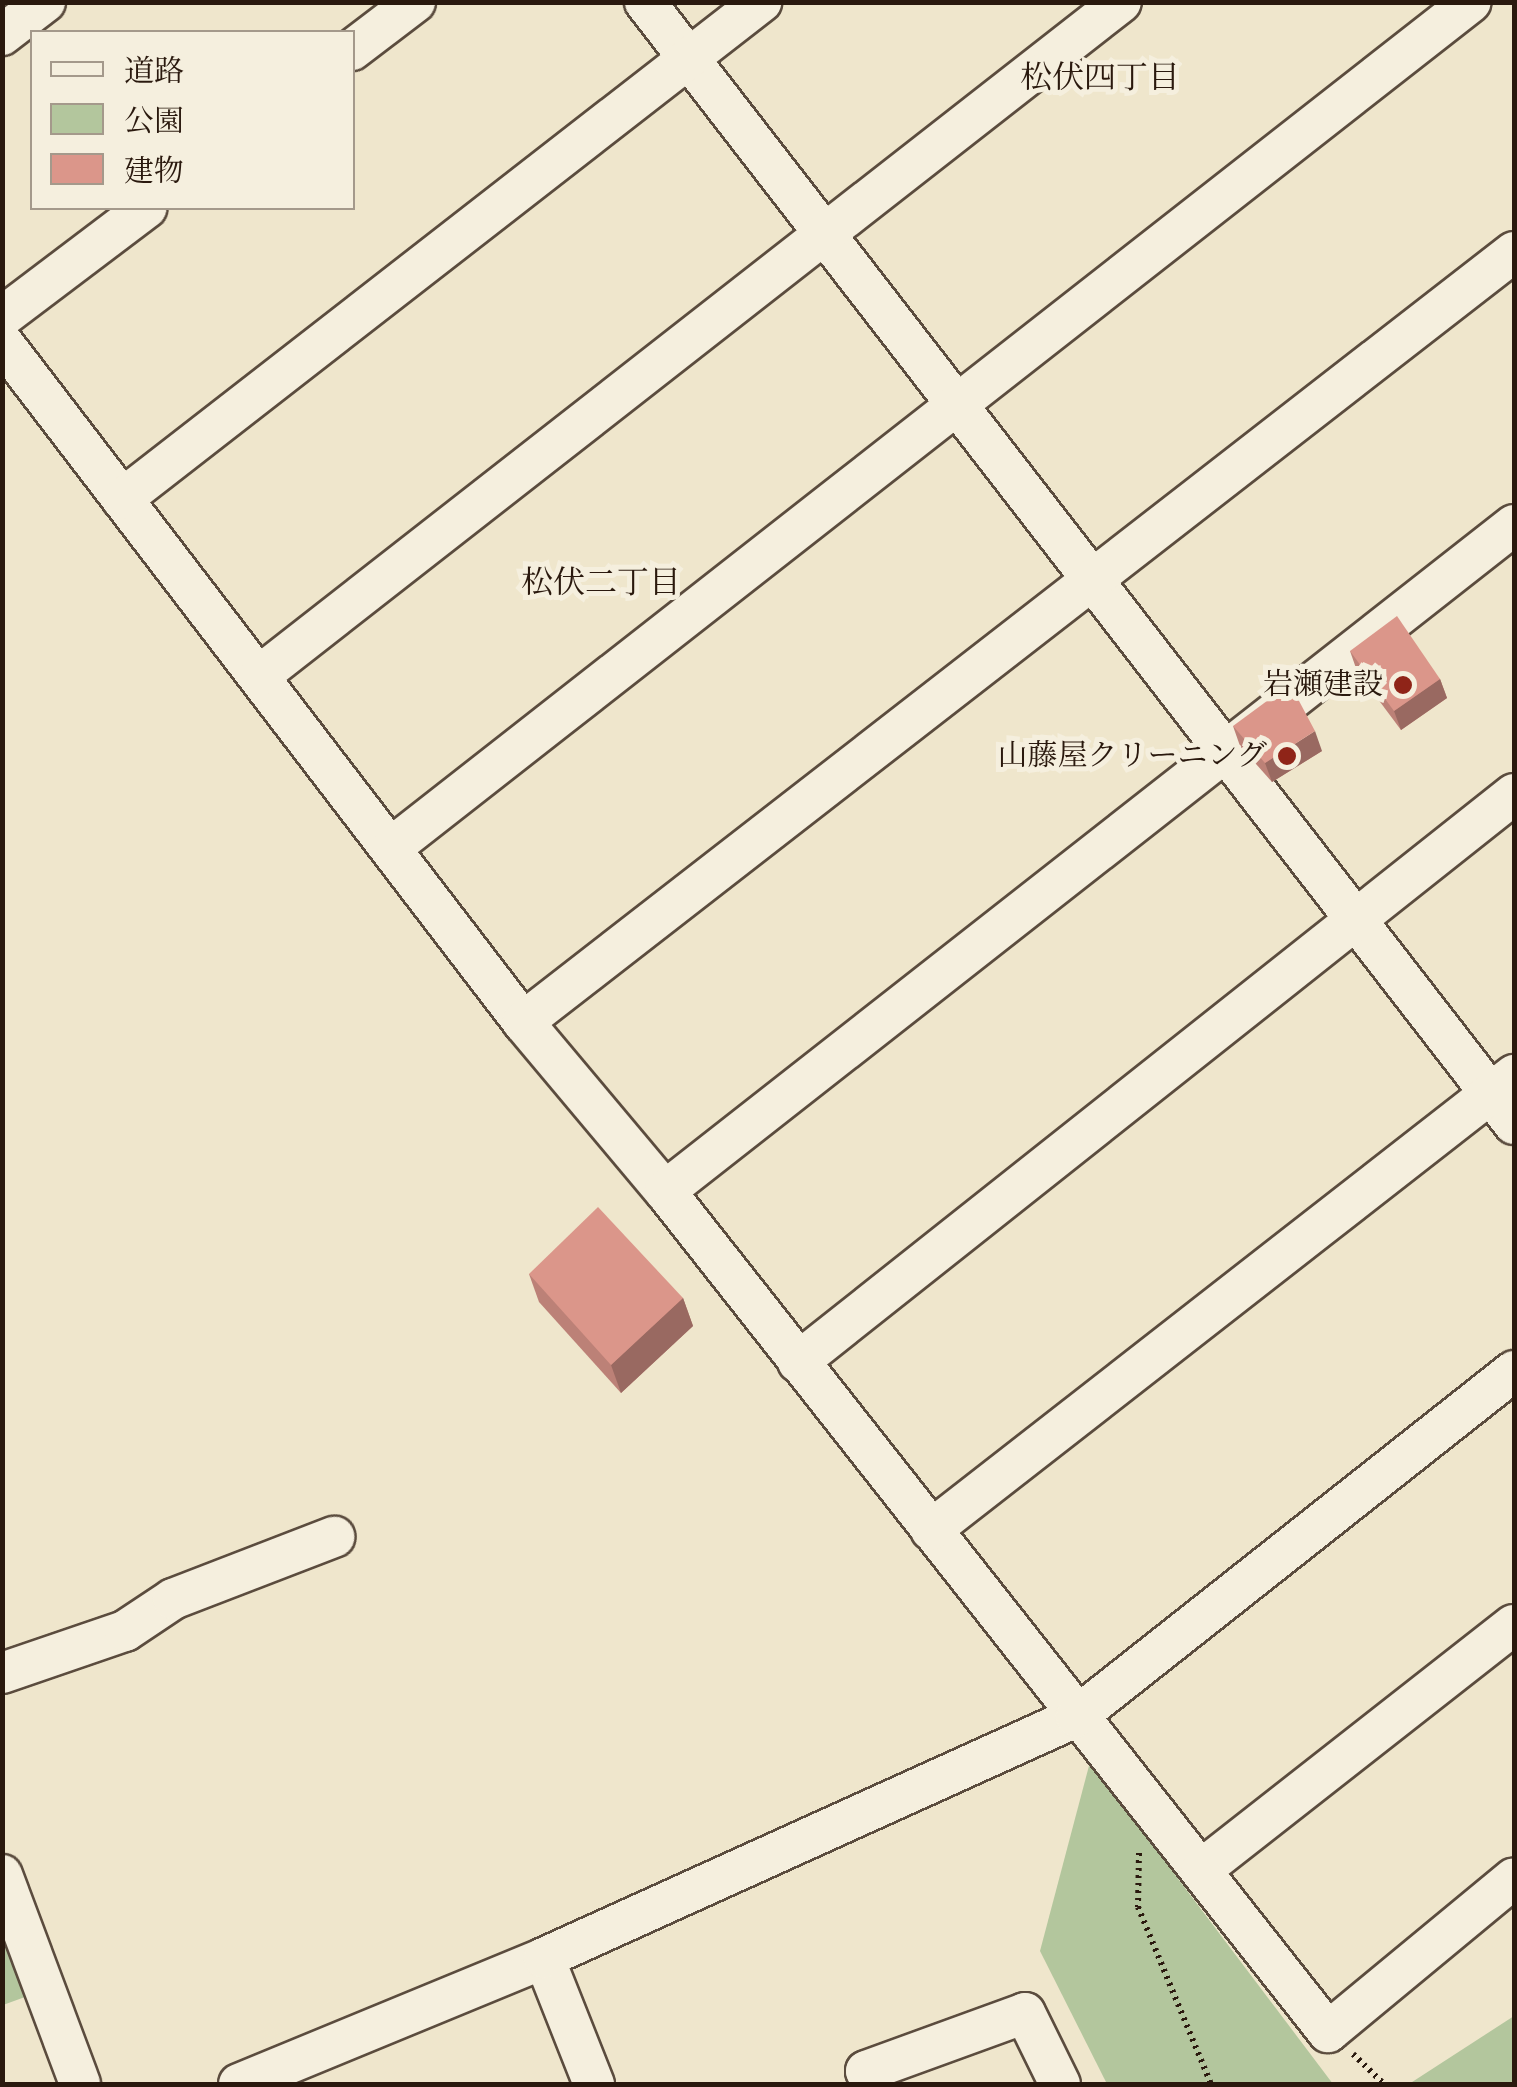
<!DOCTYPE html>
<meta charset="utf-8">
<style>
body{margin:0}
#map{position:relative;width:1517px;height:2087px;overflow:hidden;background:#efe6cc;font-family:Cardo,"Noto Serif JP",serif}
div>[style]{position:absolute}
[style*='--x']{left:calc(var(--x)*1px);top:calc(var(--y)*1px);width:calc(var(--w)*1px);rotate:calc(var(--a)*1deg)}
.green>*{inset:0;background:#b3c69d}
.path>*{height:6px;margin-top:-3px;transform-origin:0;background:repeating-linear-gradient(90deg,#2a190e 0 2.5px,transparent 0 7.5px)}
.roads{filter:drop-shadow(2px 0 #5b4c3e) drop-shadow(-2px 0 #5b4c3e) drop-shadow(0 2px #5b4c3e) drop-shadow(0 -2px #5b4c3e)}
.minor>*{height:40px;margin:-20px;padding:0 20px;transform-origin:20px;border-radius:20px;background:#f5efde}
.wall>*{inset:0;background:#bc8177}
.shaded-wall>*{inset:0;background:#996961}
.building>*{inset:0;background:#db968a}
.dots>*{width:28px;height:28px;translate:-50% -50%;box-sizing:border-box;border:5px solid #f5efde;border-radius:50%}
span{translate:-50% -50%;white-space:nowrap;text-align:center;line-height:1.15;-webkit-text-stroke:10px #f5efde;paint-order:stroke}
.poi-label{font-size:30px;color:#2a190e}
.right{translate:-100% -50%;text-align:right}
.neighbourhood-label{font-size:32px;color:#2a190e}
.frame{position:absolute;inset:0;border:5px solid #2a190e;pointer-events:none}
.legend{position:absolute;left:30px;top:30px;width:325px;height:180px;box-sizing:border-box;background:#f5efde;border:2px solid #a4998b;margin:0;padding:12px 18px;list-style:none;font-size:30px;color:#2a190e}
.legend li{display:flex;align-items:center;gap:20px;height:50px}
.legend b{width:50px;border:2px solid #a4998b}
</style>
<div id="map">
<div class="green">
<div style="clip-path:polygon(1090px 1762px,1333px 2084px,1107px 2084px,1040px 1951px)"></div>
<div style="clip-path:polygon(3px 1935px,25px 1997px,3px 2005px,2px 2005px)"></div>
<div style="clip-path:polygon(1514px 2016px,1514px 2084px,1409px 2084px)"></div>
</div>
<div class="path">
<div style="--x:1139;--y:1853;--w:54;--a:91.1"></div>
<div style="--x:1138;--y:1907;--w:191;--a:67.6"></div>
<div style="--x:1353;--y:2054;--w:43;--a:44.1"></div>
</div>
<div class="roads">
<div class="minor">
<div style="--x:645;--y:2;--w:1419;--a:52.24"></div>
<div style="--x:2;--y:35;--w:54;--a:-37.5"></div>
<div style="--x:352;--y:50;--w:79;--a:-37.3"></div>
<div style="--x:2;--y:317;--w:181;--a:-37.1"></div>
<div style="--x:2;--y:342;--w:857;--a:52.54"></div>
<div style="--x:523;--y:1022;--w:221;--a:50"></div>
<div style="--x:665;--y:1191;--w:1071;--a:51.75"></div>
<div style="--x:1328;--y:2032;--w:241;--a:-39.6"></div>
<div style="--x:122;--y:499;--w:810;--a:-37.87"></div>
<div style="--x:259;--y:676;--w:1094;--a:-38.02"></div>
<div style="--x:392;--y:847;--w:1370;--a:-38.07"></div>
<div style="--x:523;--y:1022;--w:1255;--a:-37.85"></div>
<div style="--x:665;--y:1191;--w:1079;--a:-38.11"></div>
<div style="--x:798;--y:1362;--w:914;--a:-38.42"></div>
<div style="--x:931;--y:1530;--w:740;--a:-37.97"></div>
<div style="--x:2;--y:1673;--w:130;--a:-18.9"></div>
<div style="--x:125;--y:1631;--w:58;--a:-33.7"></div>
<div style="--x:173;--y:1599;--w:173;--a:-21.1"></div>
<div style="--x:1201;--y:1870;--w:397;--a:-38.1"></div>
<div style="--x:2;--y:1875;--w:223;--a:69.5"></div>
<div style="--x:544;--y:1958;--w:136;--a:68.4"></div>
<div style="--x:239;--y:2084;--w:330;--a:-22.4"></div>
<div style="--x:544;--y:1958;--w:584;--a:-24.37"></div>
<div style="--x:1076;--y:1717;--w:558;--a:-38.31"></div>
<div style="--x:872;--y:2084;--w:14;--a:-115"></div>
<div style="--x:866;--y:2071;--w:169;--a:-20"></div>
<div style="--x:1025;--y:2013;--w:79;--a:63.8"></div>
</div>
</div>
<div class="wall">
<div style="clip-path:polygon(1350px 651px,1440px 679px,1447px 698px,1401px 730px,1357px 671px)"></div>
<div style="clip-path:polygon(1233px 726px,1322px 751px,1272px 782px,1240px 746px)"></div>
<div style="clip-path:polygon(529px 1274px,683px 1298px,693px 1326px,621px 1393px,539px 1302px)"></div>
</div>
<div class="shaded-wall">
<div style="clip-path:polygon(1440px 679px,1447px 698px,1401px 730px,1394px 711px)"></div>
<div style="clip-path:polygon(1315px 731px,1322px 751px,1272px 782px,1265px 763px)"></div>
<div style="clip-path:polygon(683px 1298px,693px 1326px,621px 1393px,611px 1365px)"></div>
</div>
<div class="building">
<div style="clip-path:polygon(1397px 616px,1440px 679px,1394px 711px,1350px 651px)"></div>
<div style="clip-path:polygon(1290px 684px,1315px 731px,1265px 763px,1233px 726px)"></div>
<div style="clip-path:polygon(598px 1207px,683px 1298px,611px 1365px,529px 1274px)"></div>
</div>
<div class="dots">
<div style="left:1403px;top:685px;background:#8f2418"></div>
<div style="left:1287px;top:756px;background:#8f2418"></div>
</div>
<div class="poi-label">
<span class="right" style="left:1383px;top:685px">岩瀬建設</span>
<span class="right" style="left:1267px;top:756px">山藤屋クリーニング</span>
</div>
<div class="neighbourhood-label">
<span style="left:1100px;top:78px">松伏四丁目</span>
<span style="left:601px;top:583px">松伏二丁目</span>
</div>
<div class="frame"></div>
<ul class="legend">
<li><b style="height:12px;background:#f5efde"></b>道路</li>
<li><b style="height:28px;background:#b3c69d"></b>公園</li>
<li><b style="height:28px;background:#db968a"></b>建物</li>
</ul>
</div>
